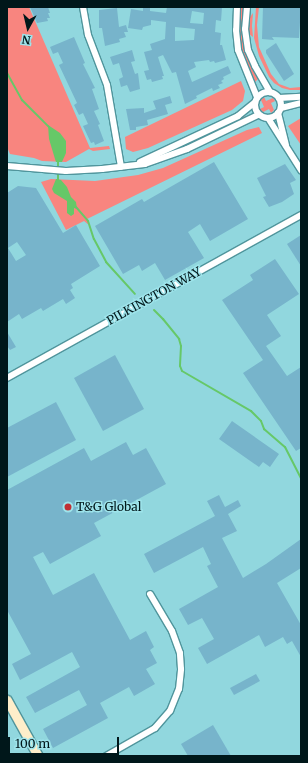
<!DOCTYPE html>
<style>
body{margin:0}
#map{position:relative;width:308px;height:763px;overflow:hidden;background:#91d7de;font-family:Merriweather,serif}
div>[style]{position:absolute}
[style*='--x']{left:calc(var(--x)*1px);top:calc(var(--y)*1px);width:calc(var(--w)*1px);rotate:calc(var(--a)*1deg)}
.green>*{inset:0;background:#f8857f}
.water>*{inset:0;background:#66c868}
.stream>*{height:2px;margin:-1px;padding:0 1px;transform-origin:1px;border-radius:1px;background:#66c868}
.building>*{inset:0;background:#77b4cb}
.roads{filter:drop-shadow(1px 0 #50959c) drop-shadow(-1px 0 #50959c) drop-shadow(0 1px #50959c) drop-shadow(0 -1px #50959c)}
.street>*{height:6px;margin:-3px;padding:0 3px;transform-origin:3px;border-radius:3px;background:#fff}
.street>.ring{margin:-3px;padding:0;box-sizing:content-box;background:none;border:6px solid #fff;border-radius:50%}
.secondary>*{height:9px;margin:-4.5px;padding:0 4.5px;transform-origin:4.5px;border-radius:4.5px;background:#feeeca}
.dots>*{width:11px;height:11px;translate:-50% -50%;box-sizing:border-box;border:2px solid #9ee4eb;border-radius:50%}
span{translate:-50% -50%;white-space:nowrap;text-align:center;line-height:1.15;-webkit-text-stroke:3px #9ee4eb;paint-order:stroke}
.street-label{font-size:12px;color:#00171a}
.poi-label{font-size:12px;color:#00171a}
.left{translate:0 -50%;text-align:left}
.frame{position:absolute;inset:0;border:8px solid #00171a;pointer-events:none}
.north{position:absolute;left:8px;top:8px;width:40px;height:40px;-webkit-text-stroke:3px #9ee4eb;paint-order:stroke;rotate:188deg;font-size:11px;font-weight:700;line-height:16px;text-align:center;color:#00171a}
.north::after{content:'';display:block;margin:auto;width:14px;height:18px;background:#00171a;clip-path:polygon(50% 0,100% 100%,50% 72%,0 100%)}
.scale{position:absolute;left:8px;top:737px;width:111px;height:18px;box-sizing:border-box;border:2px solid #00171a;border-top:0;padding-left:5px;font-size:12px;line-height:14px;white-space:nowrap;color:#00171a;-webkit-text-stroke:3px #9ee4eb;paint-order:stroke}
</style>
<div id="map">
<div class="green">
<div style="clip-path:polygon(7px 7px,29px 7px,90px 148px,109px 146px,110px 149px,93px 151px,89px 149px,66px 162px,42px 161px,34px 158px,10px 154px,7px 147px)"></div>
<div style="clip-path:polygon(240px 7px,245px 7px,247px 54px,258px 79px,254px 83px,243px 58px,239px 43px)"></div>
<div style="clip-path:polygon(256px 7px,259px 7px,257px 25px,259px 47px,271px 74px,279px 84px,290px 88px,301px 87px,301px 90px,290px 90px,282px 88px,274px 83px,269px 77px,259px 56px,254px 38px)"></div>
<div style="clip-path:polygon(253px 13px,252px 26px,253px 37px,249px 34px,249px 29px,250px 17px)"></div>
<div style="clip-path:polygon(241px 81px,245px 91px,243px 101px,232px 110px,148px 148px,133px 152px,126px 149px,125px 137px)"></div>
<div style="clip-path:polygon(264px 97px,266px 101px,273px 98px,275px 101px,271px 103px,274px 110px,271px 113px,269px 109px,263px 112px,260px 109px,264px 107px,261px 100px)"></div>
<div style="clip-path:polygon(244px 116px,246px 118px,207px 136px,222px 127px)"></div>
<div style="clip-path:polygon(301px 118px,301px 145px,288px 126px)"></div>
<div style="clip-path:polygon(259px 127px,262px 133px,87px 219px,89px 225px,84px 221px,66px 230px,41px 182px,51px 179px,95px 181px,138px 175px,163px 168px,247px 130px)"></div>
</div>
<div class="water">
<div style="clip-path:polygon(48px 125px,60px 133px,66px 141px,66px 153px,62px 162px,56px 162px,55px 159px,49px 139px)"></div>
<div style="clip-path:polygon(56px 179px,61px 180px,67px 187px,71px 197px,76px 202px,77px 209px,74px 208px,74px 214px,71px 216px,67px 213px,67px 201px,54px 193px,52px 189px)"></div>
</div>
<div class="stream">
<div style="--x:7;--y:73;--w:31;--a:61"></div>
<div style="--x:22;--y:100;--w:38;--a:45"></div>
<div style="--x:58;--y:180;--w:19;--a:-90"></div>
<div style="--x:76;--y:207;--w:18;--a:49"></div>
<div style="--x:88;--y:221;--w:19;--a:72"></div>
<div style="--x:94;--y:239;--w:26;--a:62"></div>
<div style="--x:106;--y:262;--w:43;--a:47.8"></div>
<div style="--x:154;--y:310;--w:13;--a:45"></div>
<div style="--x:163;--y:319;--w:26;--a:51"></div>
<div style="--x:179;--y:339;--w:7;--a:74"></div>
<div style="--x:181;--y:346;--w:20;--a:93"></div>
<div style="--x:180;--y:366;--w:5;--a:68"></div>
<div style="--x:182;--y:371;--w:80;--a:30.1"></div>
<div style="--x:251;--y:411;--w:14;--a:45"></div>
<div style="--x:261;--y:421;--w:9;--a:69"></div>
<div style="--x:264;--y:429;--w:28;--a:41"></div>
<div style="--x:285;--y:447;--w:36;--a:63"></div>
</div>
<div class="building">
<div style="clip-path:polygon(30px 7px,48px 7px,50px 13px,48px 13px,50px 18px,47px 18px,48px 21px,37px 23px)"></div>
<div style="clip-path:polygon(evenodd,143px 7px,150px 7px,150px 11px,166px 13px,167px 7px,222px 7px,221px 21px,216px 20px,215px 32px,221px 33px,220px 45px,222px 45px,226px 60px,215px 63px,214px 61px,210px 62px,209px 60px,194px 62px,196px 67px,188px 71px,192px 82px,228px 66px,231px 73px,223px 77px,224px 79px,221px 81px,223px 83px,218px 85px,220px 88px,213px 91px,212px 88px,196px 96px,197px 98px,185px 104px,176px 72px,172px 73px,163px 55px,158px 57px,164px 76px,162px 76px,163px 79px,152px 82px,151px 79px,147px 80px,144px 71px,149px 70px,144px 52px,152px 50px,150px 44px,165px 39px,166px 22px,151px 20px,151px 25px,143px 27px,142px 30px,128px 28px,131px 9px,143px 11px,143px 7px,192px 11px,204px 13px,203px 24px,190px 23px,192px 11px,143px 7px,175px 27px,195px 29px,194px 40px,175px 41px,175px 27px)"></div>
<div style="clip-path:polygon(263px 7px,301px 7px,299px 38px,272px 37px,274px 40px,262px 39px)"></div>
<div style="clip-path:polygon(117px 8px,119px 27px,126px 25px,128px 32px,124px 32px,126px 37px,119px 39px,120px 42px,105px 46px,102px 28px,99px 28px,99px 10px)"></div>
<div style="clip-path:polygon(74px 37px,85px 63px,83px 64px,95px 88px,92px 89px,99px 109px,94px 111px,100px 124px,98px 125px,104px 141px,95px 145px,94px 142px,91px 143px,83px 126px,88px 124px,83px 113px,79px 115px,74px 105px,77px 103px,59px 65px,63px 63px,58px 52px,53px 54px,50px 47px)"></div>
<div style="clip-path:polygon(276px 43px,294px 74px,284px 81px,266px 53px,266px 50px)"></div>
<div style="clip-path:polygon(132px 50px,135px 61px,131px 62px,135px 74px,138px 73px,140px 89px,130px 92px,127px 85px,121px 87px,119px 79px,123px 77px,119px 63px,113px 65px,110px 57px)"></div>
<div style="clip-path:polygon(170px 96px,172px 103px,165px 105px,168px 114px,147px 120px,148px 125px,136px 127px,136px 130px,130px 130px,126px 109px,144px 108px,144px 113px,156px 109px,153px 101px)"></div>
<div style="clip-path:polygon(214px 162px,248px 219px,210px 241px,200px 224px,188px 232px,204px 258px,165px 280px,155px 263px,142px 271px,139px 265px,123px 274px,95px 226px,142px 199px,144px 202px)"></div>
<div style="clip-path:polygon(285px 164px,296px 180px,290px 183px,294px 194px,282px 202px,269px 207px,263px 197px,266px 196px,257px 178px)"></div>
<div style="clip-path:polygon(evenodd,18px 186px,36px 188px,63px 233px,76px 225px,100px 266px,71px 284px,73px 288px,70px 290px,75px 298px,66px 304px,63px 299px,43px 311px,41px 308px,22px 319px,19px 314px,7px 322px,7px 193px,18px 186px,17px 242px,26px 255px,16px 261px,8px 248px,17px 242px)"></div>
<div style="clip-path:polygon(301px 235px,301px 266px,287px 244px)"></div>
<div style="clip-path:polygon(275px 259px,299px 294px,267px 315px,281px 336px,266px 346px,287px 376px,301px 367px,301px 448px,296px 451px,243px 373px,263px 360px,222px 300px,253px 280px,250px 275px)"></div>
<div style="clip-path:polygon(7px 332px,16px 347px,10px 350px,7px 346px)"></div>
<div style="clip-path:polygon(115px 355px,144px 409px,103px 431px,74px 378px)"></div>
<div style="clip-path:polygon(56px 402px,76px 440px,7px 477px,7px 428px)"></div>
<div style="clip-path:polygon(232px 421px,279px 454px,270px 467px,263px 462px,259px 467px,219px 439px)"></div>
<div style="clip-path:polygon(126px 442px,133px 455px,146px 448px,166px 484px,94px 523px,101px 536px,50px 564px,43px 552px,33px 557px,53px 595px,94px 573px,130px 640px,146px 631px,154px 647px,150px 650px,157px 663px,146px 669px,155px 684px,134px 696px,129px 687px,100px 703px,108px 718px,53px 748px,43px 729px,87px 705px,79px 690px,35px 713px,26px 697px,80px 667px,72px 652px,20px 680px,12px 664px,31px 654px,7px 610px,7px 490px,84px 448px,91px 461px)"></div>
<div style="clip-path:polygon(219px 495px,225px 507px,238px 500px,241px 506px,228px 514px,237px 531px,222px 538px,243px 578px,266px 564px,301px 539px,301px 568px,277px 583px,301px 625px,301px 657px,292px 641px,287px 644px,283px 637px,265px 647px,259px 635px,207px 664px,198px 648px,214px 639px,202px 618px,188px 625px,179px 609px,218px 587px,207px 566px,211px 564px,203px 547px,154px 573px,144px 554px,215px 516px,207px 501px)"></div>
<div style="clip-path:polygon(256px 674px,260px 681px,234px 695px,230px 688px)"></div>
<div style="clip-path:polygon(213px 725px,231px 756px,188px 756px,181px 744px)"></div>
</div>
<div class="roads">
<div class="street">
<div style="--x:83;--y:7;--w:28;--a:80"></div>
<div style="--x:88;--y:35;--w:53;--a:69.2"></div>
<div style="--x:107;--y:85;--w:83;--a:80.3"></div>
<div style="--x:237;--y:7;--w:23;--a:92"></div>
<div style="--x:236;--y:30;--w:20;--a:84"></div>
<div style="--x:238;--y:50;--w:51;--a:68"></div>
<div style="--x:247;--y:7;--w:22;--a:95"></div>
<div style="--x:245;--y:29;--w:21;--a:82"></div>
<div style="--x:248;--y:50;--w:17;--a:66"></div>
<div style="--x:255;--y:66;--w:30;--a:60"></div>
<div class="ring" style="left:255px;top:92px;width:20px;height:20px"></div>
<div style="--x:279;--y:98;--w:22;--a:-3"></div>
<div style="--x:281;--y:108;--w:21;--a:-14"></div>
<div style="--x:278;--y:113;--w:33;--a:76"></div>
<div style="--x:268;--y:118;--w:62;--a:57.6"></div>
<div style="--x:140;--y:162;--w:108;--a:-25.1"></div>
<div style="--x:238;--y:116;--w:21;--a:-39"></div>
<div style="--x:7;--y:166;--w:59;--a:4.8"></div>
<div style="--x:66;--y:171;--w:36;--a:-3"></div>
<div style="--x:102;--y:169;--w:43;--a:-6.6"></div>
<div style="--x:145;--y:164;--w:45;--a:-19.7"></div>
<div style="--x:187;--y:149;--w:79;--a:-25.6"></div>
<div style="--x:7;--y:378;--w:336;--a:-29"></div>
<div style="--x:106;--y:756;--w:56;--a:-29.7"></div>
<div style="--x:155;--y:728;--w:23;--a:-49"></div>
<div style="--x:170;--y:711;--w:24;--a:-68"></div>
<div style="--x:179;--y:689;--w:20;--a:-84"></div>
<div style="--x:181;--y:669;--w:16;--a:-94"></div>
<div style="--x:180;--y:653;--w:23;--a:-110"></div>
<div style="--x:172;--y:631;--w:43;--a:-120.7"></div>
</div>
<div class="secondary">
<div style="--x:7;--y:700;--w:64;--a:61"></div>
</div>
</div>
<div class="dots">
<div style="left:68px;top:507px;background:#c03035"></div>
</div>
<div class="street-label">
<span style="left:154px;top:296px;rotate:-29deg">PILKINGTON WAY</span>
</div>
<div class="poi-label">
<span class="left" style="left:76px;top:507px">T&amp;G Global</span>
</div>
<div class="frame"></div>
<div class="north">N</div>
<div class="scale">100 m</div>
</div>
